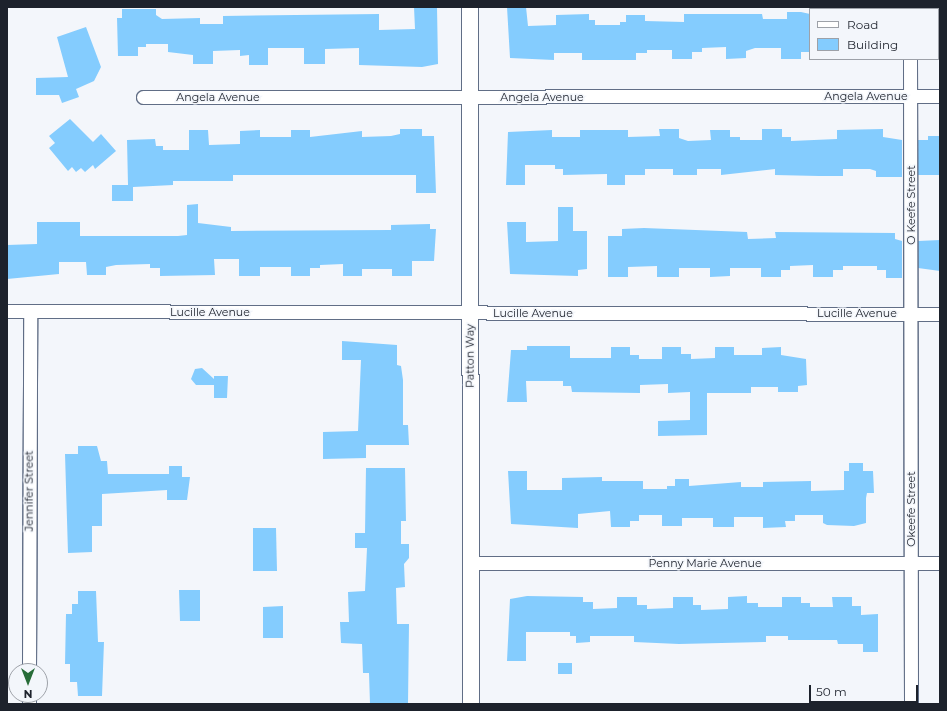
<!DOCTYPE html>
<style>
body{margin:0}
#map{position:relative;width:947px;height:711px;overflow:hidden;background:#f3f6fb;font-family:Montserrat,sans-serif}
div>[style]{position:absolute}
[style*='--x']{left:calc(var(--x)*1px);top:calc(var(--y)*1px);width:calc(var(--w)*1px);rotate:calc(var(--a)*1deg)}
.building>*{inset:0;background:#84ccfe}
.roads{filter:drop-shadow(1px 0 #616e86) drop-shadow(-1px 0 #616e86) drop-shadow(0 1px #616e86) drop-shadow(0 -1px #616e86)}
.minor>*{height:13px;margin:-6.5px;padding:0 6.5px;transform-origin:6.5px;border-radius:6.5px;background:#fff}
.tertiary>*{height:16px;margin:-8px;padding:0 8px;transform-origin:8px;border-radius:8px;background:#fff}
span{translate:-50% -50%;white-space:nowrap;text-align:center;line-height:1.15;-webkit-text-stroke:3px #f3f6fb;paint-order:stroke}
.street-label{font-size:11px;color:#1d222c}
.frame{position:absolute;inset:0;border:8px solid #1d222c;pointer-events:none}
.legend{position:absolute;left:809px;top:8px;width:130px;height:52px;box-sizing:border-box;background:#f3f6fb;border:1px solid #9da1a8;margin:0;padding:5px 7px;list-style:none;font-size:12px;color:#1d222c}
.legend li{display:flex;align-items:center;gap:8px;height:20px}
.legend b{width:20px;border:1px solid #9da1a8}
.north{position:absolute;left:8px;top:663px;width:40px;height:40px;box-sizing:border-box;background:#f3f6fb;border:1px solid #9da1a8;border-radius:50%;rotate:180deg;font-size:11px;font-weight:700;line-height:16px;text-align:center;color:#1d222c}
.north::after{content:'';display:block;margin:auto;width:14px;height:18px;background:#276c38;clip-path:polygon(50% 0,100% 100%,50% 72%,0 100%)}
.scale{position:absolute;left:809px;top:685px;width:109px;height:18px;box-sizing:border-box;border:2px solid #1d222c;border-top:0;padding-left:5px;font-size:12px;line-height:14px;white-space:nowrap;color:#1d222c;-webkit-text-stroke:3px #f3f6fb;paint-order:stroke}
</style>
<div id="map">
<div class="building">
<div style="clip-path:polygon(414px 7px,437px 7px,438px 64px,422px 67px,359px 65px,359px 48px,325px 49px,325px 64px,304px 64px,304px 48px,268px 48px,268px 65px,249px 65px,249px 55px,240px 56px,240px 50px,213px 51px,213px 64px,193px 64px,193px 55px,168px 52px,168px 44px,146px 44px,146px 47px,138px 47px,138px 56px,118px 56px,117px 18px,122px 18px,122px 9px,156px 9px,156px 15px,162px 19px,200px 18px,200px 24px,223px 24px,223px 16px,379px 14px,379px 30px,415px 29px)"></div>
<div style="clip-path:polygon(507px 7px,526px 7px,528px 26px,556px 25px,556px 15px,589px 14px,589px 20px,595px 20px,595px 25px,620px 25px,620px 22px,626px 22px,626px 15px,645px 15px,645px 21px,684px 22px,684px 14px,762px 14px,763px 19px,787px 19px,787px 12px,801px 12px,810px 14px,810px 52px,801px 52px,801px 59px,781px 59px,781px 48px,755px 48px,746px 51px,746px 58px,726px 59px,726px 47px,702px 48px,702px 52px,692px 52px,692px 59px,672px 59px,672px 50px,647px 50px,647px 53px,636px 53px,636px 60px,582px 60px,582px 53px,554px 53px,554px 60px,510px 58px)"></div>
<div style="clip-path:polygon(86px 27px,101px 67px,94px 81px,76px 89px,79px 97px,62px 103px,59px 95px,36px 95px,36px 78px,68px 77px,57px 37px)"></div>
<div style="clip-path:polygon(70px 119px,93px 142px,101px 134px,116px 151px,95px 169px,93px 165px,85px 172px,81px 168px,76px 172px,72px 167px,68px 171px,49px 148px,55px 143px,49px 136px)"></div>
<div style="clip-path:polygon(400px 129px,422px 129px,422px 136px,434px 136px,436px 193px,416px 193px,416px 175px,233px 175px,233px 181px,173px 181px,173px 185px,133px 187px,133px 201px,112px 201px,112px 185px,128px 185px,127px 140px,155px 139px,156px 146px,163px 146px,163px 150px,189px 150px,189px 130px,208px 130px,209px 145px,240px 144px,240px 131px,260px 130px,260px 137px,291px 137px,291px 130px,310px 130px,310px 137px,362px 131px,362px 137px,391px 136px,400px 134px)"></div>
<div style="clip-path:polygon(659px 129px,679px 129px,679px 138px,688px 141px,711px 140px,710px 130px,730px 130px,730px 137px,740px 137px,740px 140px,762px 140px,762px 129px,782px 129px,782px 137px,791px 137px,791px 141px,837px 139px,837px 130px,883px 129px,883px 137px,902px 140px,902px 177px,876px 177px,876px 171px,870px 169px,843px 169px,843px 176px,819px 176px,775px 175px,775px 169px,721px 175px,721px 169px,697px 169px,697px 175px,673px 175px,673px 169px,645px 169px,645px 175px,625px 175px,625px 185px,607px 185px,607px 174px,563px 175px,563px 169px,555px 169px,555px 165px,525px 165px,525px 185px,506px 185px,508px 132px,552px 130px,552px 137px,580px 137px,580px 130px,628px 130px,628px 137px,660px 136px)"></div>
<div style="clip-path:polygon(928px 136px,940px 136px,940px 175px,918px 175px,918px 140px,928px 140px)"></div>
<div style="clip-path:polygon(198px 204px,198px 223px,231px 227px,231px 231px,391px 230px,391px 225px,430px 224px,430px 229px,436px 229px,434px 261px,412px 261px,412px 276px,392px 276px,392px 269px,362px 269px,362px 276px,343px 276px,343px 264px,320px 265px,320px 268px,310px 268px,310px 276px,291px 276px,291px 267px,260px 267px,260px 276px,239px 276px,239px 259px,214px 259px,215px 275px,160px 276px,160px 268px,150px 268px,150px 264px,116px 265px,106px 267px,106px 275px,87px 275px,86px 262px,59px 262px,59px 274px,7px 279px,7px 245px,37px 244px,37px 222px,80px 222px,80px 236px,178px 236px,187px 235px,187px 205px)"></div>
<div style="clip-path:polygon(558px 207px,573px 207px,573px 231px,587px 231px,587px 269px,578px 270px,578px 276px,510px 274px,507px 222px,526px 222px,526px 242px,558px 241px)"></div>
<div style="clip-path:polygon(644px 228px,747px 232px,748px 239px,776px 238px,775px 232px,895px 233px,895px 239px,902px 241px,902px 278px,886px 278px,886px 270px,877px 270px,877px 266px,843px 266px,843px 270px,833px 270px,833px 277px,813px 277px,813px 265px,790px 266px,790px 270px,781px 270px,781px 277px,761px 277px,761px 268px,730px 268px,730px 276px,710px 277px,710px 268px,679px 268px,679px 277px,657px 277px,657px 266px,628px 267px,628px 277px,608px 277px,608px 236px,622px 236px,622px 229px)"></div>
<div style="clip-path:polygon(940px 240px,940px 271px,918px 268px,918px 241px)"></div>
<div style="clip-path:polygon(342px 341px,397px 345px,397px 365px,401px 366px,403px 380px,403px 425px,408px 425px,409px 445px,366px 445px,366px 458px,323px 459px,323px 432px,358px 431px,361px 360px,342px 360px)"></div>
<div style="clip-path:polygon(527px 346px,570px 346px,570px 358px,611px 358px,611px 347px,630px 347px,630px 355px,639px 355px,639px 359px,662px 359px,662px 347px,681px 347px,681px 354px,691px 354px,691px 359px,715px 358px,715px 347px,734px 347px,734px 355px,762px 355px,762px 348px,781px 347px,781px 355px,806px 359px,807px 385px,798px 386px,798px 392px,778px 392px,778px 387px,751px 387px,751px 393px,707px 393px,707px 435px,658px 436px,658px 421px,690px 420px,690px 392px,668px 393px,668px 384px,640px 385px,640px 393px,572px 392px,571px 386px,563px 386px,563px 381px,526px 381px,527px 402px,507px 402px,511px 350px,527px 350px)"></div>
<div style="clip-path:polygon(202px 368px,214px 379px,214px 376px,228px 376px,227px 398px,214px 398px,214px 385px,196px 385px,191px 379px,195px 369px)"></div>
<div style="clip-path:polygon(78px 446px,97px 446px,101px 461px,107px 461px,108px 474px,169px 474px,169px 466px,182px 466px,182px 477px,190px 477px,187px 500px,167px 500px,167px 490px,102px 494px,102px 526px,92px 526px,92px 552px,68px 553px,65px 454px,78px 454px)"></div>
<div style="clip-path:polygon(849px 463px,863px 463px,863px 471px,873px 471px,874px 493px,867px 493px,866px 498px,866px 523px,854px 526px,827px 525px,823px 523px,823px 515px,795px 515px,795px 521px,785px 521px,786px 527px,763px 528px,763px 517px,734px 517px,734px 527px,713px 527px,713px 518px,682px 518px,682px 526px,662px 526px,662px 515px,639px 515px,639px 521px,630px 521px,630px 527px,611px 527px,610px 511px,578px 514px,578px 528px,511px 524px,508px 471px,527px 471px,527px 490px,562px 490px,562px 478px,602px 477px,602px 481px,643px 481px,643px 489px,667px 489px,667px 486px,675px 486px,675px 479px,689px 479px,689px 486px,741px 482px,741px 487px,763px 487px,763px 482px,811px 481px,811px 491px,844px 490px,844px 471px,849px 471px)"></div>
<div style="clip-path:polygon(366px 468px,405px 468px,406px 521px,401px 521px,401px 544px,409px 544px,409px 558px,404px 564px,405px 587px,396px 588px,397px 624px,409px 624px,408px 704px,370px 704px,369px 673px,363px 673px,362px 644px,341px 643px,340px 622px,349px 622px,348px 592px,365px 591px,367px 548px,355px 548px,355px 533px,365px 533px)"></div>
<div style="clip-path:polygon(253px 528px,276px 528px,277px 571px,253px 571px)"></div>
<div style="clip-path:polygon(179px 590px,200px 590px,200px 621px,180px 621px)"></div>
<div style="clip-path:polygon(78px 591px,96px 591px,98px 642px,104px 642px,102px 696px,78px 696px,77px 682px,70px 682px,70px 664px,65px 664px,66px 614px,72px 614px,72px 604px,78px 604px)"></div>
<div style="clip-path:polygon(527px 596px,583px 597px,583px 602px,593px 602px,593px 609px,617px 608px,617px 597px,637px 597px,637px 605px,647px 605px,647px 609px,673px 608px,673px 597px,693px 597px,693px 605px,701px 605px,701px 610px,728px 609px,728px 597px,747px 596px,747px 603px,758px 603px,758px 607px,782px 607px,782px 597px,801px 597px,801px 603px,810px 603px,810px 607px,833px 607px,832px 597px,852px 597px,852px 606px,861px 606px,861px 615px,878px 614px,878px 652px,863px 652px,863px 644px,838px 644px,837px 640px,788px 640px,788px 636px,766px 636px,766px 642px,679px 644px,634px 642px,634px 636px,590px 636px,590px 642px,576px 643px,576px 636px,570px 636px,570px 632px,526px 632px,526px 661px,507px 661px,510px 599px)"></div>
<div style="clip-path:polygon(283px 606px,283px 638px,263px 638px,263px 607px)"></div>
<div style="clip-path:polygon(558px 663px,572px 663px,572px 674px,558px 674px)"></div>
</div>
<div class="roads">
<div class="minor">
<div style="--x:910;--y:7;--w:2;--a:90"></div>
<div style="--x:910;--y:59;--w:645;--a:89.91"></div>
<div style="--x:143;--y:97;--w:797;--a:-0.07"></div>
<div style="--x:7;--y:311;--w:933;--a:0.18"></div>
<div style="--x:471;--y:563;--w:469;--a:0"></div>
<div style="--x:29;--y:671;--w:360;--a:-89.8"></div>
<div style="--x:29;--y:704;--w:9;--a:-90"></div>
</div>
<div class="tertiary">
<div style="--x:470;--y:7;--w:697;--a:89.92"></div>
</div>
</div>
<div class="street-label">
<span style="left:866px;top:96px">Angela Avenue</span>
<span style="left:218px;top:97px">Angela Avenue</span>
<span style="left:542px;top:97px">Angela Avenue</span>
<span style="left:911px;top:205px;rotate:-90deg">O Keefe Street</span>
<span style="left:210px;top:312px">Lucille Avenue</span>
<span style="left:533px;top:313px">Lucille Avenue</span>
<span style="left:857px;top:313px">Lucille Avenue</span>
<span style="left:470px;top:356px;rotate:-90deg">Patton Way</span>
<span style="left:29px;top:491px;rotate:-90deg">Jennifer Street</span>
<span style="left:911px;top:509px;rotate:-90deg">Okeefe Street</span>
<span style="left:705px;top:563px">Penny Marie Avenue</span>
</div>
<div class="frame"></div>
<ul class="legend">
<li><b style="height:5px;background:#fff"></b>Road</li>
<li><b style="height:11px;background:#84ccfe"></b>Building</li>
</ul>
<div class="north">N</div>
<div class="scale">50 m</div>
</div>
